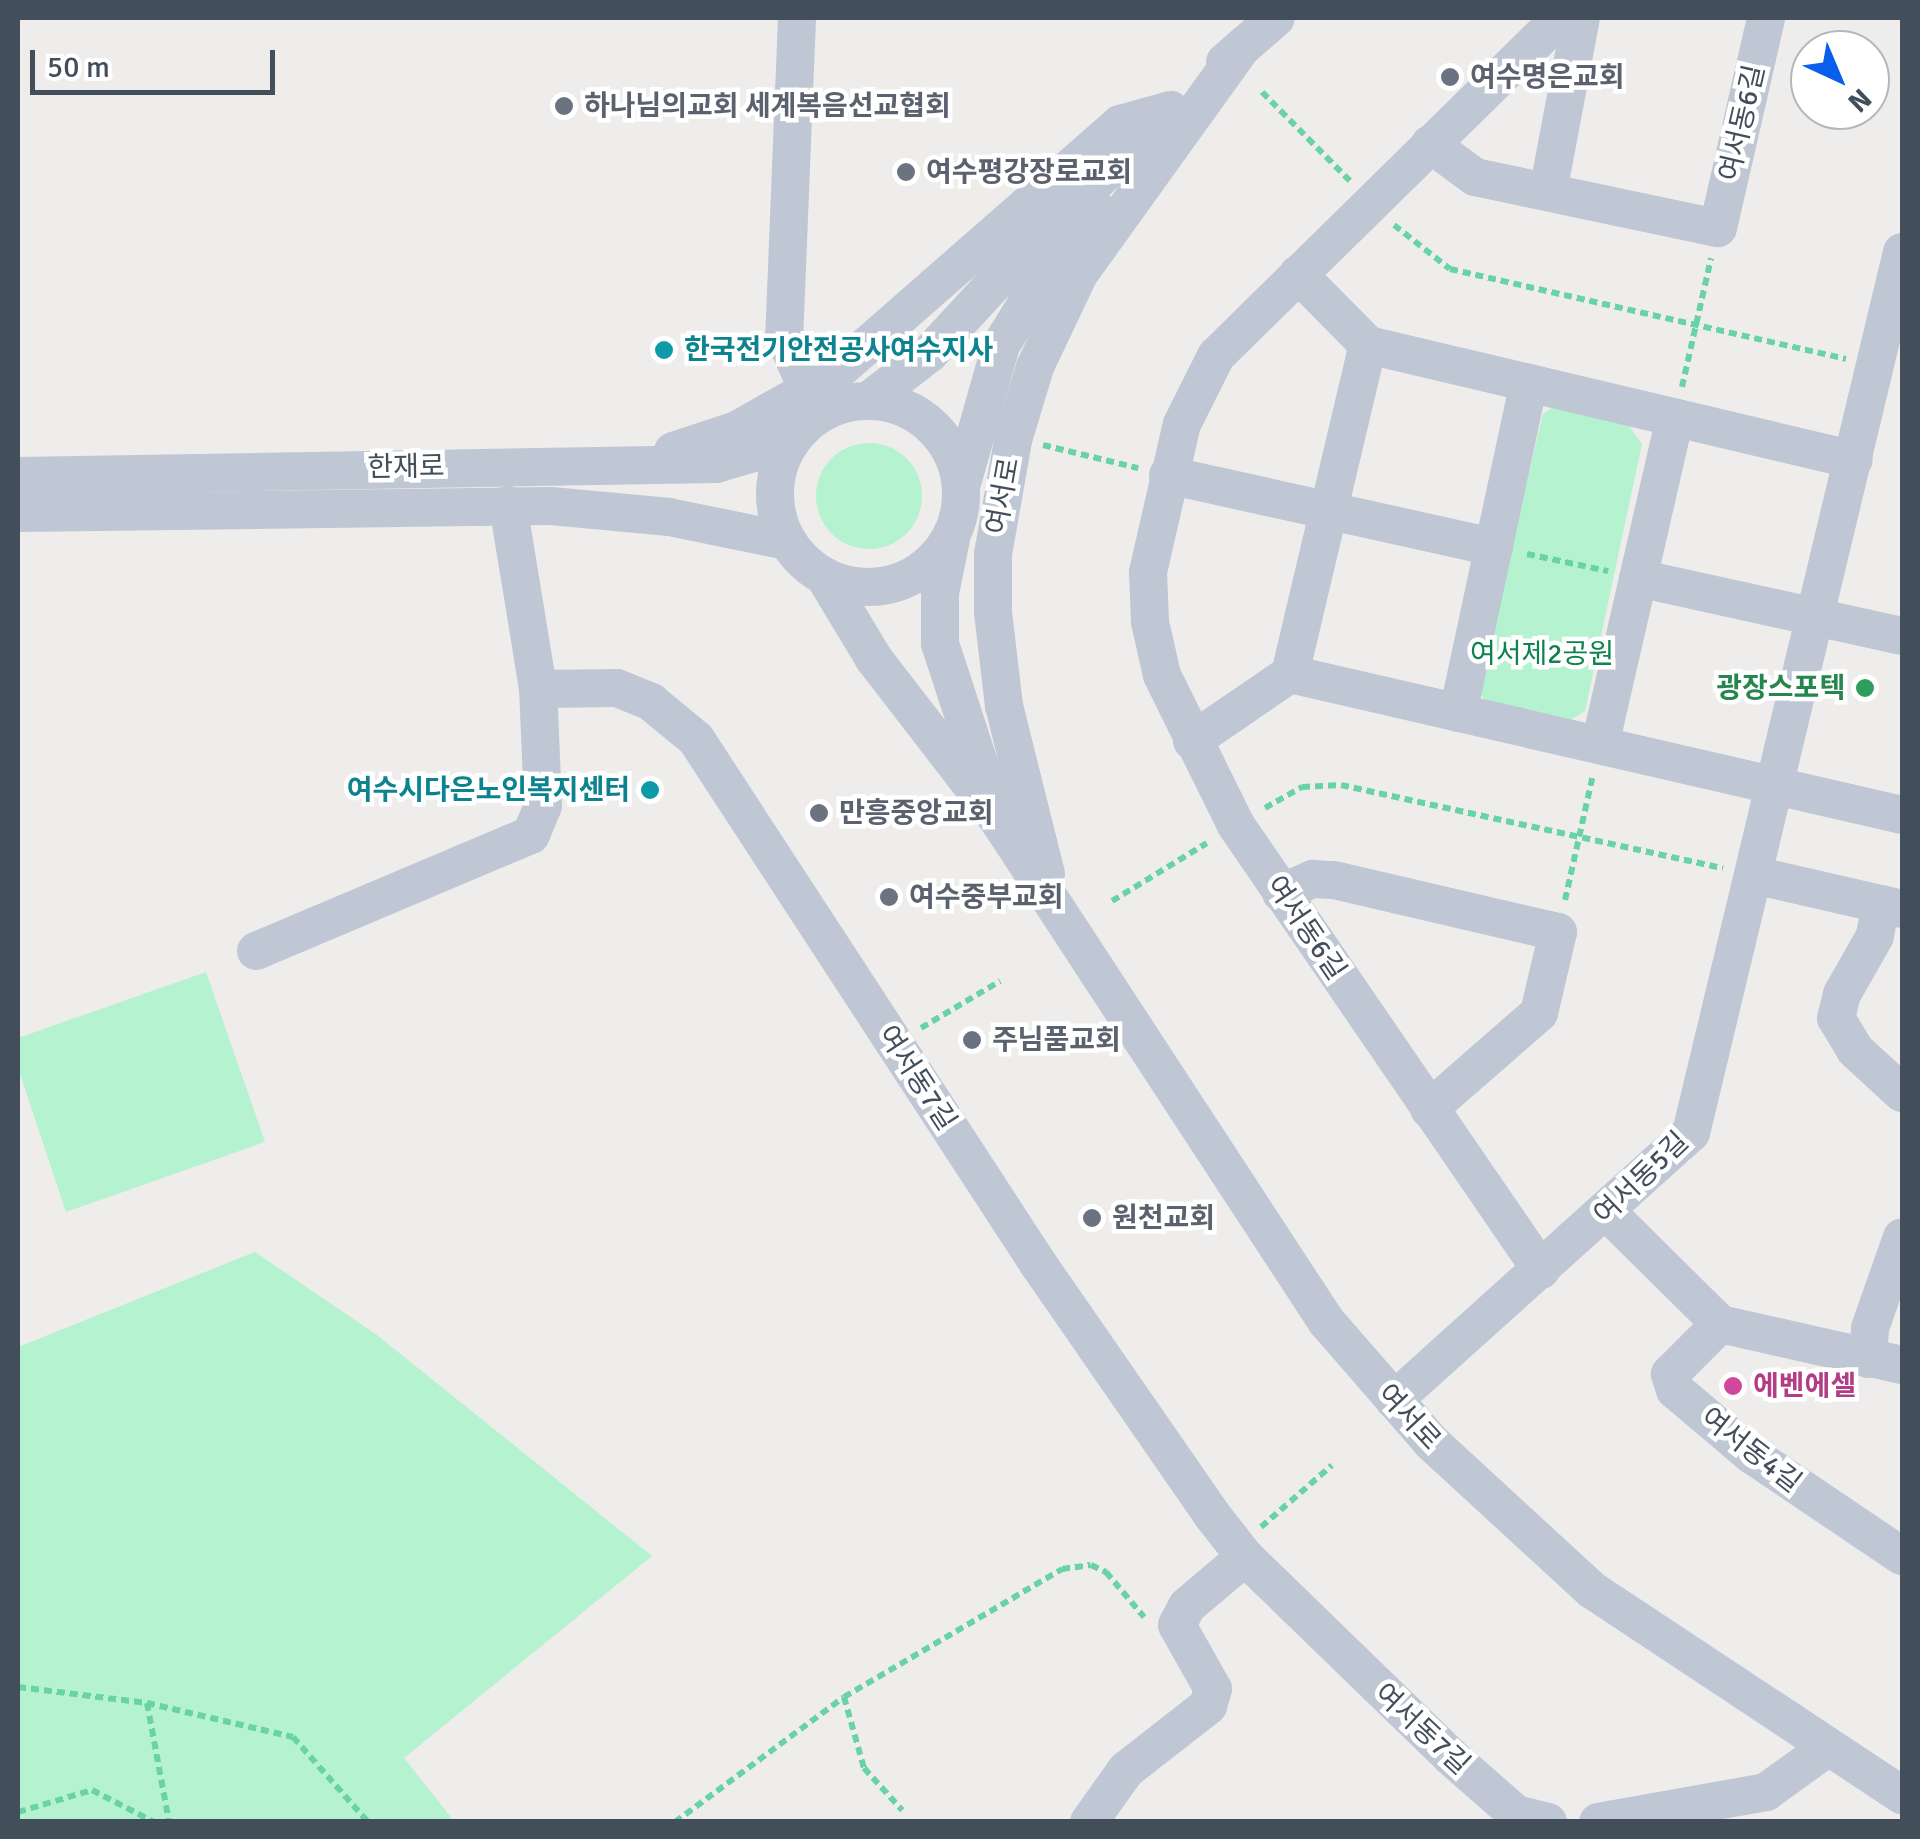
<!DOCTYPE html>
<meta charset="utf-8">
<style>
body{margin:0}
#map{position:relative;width:1920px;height:1839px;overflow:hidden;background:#efecec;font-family:Signika,"Noto Sans KR",sans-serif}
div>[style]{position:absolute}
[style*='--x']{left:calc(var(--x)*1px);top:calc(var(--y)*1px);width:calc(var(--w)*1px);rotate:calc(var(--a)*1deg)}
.green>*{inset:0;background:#b5f2d0}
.round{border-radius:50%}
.path>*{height:6px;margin-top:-3px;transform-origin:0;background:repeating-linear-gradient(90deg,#6ad3a6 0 8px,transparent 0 13px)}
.minor>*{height:38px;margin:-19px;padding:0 19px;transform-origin:19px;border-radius:19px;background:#bec7d3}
.minor>.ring{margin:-19px;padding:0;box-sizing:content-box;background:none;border:38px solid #bec7d3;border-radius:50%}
.dots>*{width:28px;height:28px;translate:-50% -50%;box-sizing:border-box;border:5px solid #fff;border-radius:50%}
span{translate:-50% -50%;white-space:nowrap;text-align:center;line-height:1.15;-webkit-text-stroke:9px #fff;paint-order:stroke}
.worship-label{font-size:28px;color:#5b616d;font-weight:700}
.left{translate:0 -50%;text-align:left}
.street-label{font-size:28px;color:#434e5b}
.culture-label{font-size:28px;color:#0d838f;font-weight:700}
.right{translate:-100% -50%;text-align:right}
.park-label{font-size:28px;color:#0e824f}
.leisure-label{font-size:28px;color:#27864d;font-weight:700}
.hotel-label{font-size:28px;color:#b23c85;font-weight:700}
.frame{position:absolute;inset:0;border:20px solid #434e5b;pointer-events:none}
.north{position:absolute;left:1790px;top:30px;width:100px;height:100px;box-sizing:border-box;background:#fff;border:2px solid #b4b8bd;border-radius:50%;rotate:136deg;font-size:28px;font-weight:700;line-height:40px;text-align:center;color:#434e5b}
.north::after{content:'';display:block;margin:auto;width:35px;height:45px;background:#095eec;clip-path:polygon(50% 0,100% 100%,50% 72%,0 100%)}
.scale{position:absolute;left:30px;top:50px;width:245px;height:45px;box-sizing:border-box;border:5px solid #434e5b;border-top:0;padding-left:12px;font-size:30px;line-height:35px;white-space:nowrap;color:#434e5b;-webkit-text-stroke:8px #fff;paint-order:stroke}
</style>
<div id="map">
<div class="green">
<div style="clip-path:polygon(1558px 403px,1627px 423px,1642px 444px,1585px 711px,1559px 727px,1495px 709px,1477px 692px,1543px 414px)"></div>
<div class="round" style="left:816px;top:443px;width:106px;height:106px"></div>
<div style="clip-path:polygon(206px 972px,265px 1142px,66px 1212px,18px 1068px,18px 1038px)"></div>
<div style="clip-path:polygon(255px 1252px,377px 1335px,652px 1556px,404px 1758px,454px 1821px,18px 1821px,18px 1347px)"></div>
</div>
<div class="path">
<div style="--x:1262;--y:92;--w:125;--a:45.3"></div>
<div style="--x:1394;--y:225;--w:71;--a:38.2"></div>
<div style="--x:1450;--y:269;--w:406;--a:12.8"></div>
<div style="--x:1682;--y:387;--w:132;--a:-77.3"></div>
<div style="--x:1043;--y:445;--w:98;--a:13.6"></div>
<div style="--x:1527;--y:554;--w:83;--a:11.9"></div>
<div style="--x:1265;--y:808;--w:43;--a:-29.6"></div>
<div style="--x:1302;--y:787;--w:39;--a:-3"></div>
<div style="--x:1341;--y:785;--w:391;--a:12.3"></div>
<div style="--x:1565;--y:900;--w:128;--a:-77.4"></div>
<div style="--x:1112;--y:901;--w:111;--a:-31.4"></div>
<div style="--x:921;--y:1028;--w:92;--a:-30.7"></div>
<div style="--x:1261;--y:1527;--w:94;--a:-41.1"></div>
<div style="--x:18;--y:1687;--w:130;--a:7.1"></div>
<div style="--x:147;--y:1703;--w:150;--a:13.1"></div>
<div style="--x:293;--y:1737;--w:113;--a:48.6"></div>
<div style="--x:844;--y:1697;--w:74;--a:74.3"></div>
<div style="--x:864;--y:1768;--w:57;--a:47.9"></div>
<div style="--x:147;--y:1703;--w:121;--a:79.5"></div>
<div style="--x:18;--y:1812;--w:77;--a:-16.6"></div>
<div style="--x:92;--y:1790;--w:70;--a:27.3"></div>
<div style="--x:675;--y:1822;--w:210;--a:-36.5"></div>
<div style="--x:844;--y:1697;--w:253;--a:-30.4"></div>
<div style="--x:1062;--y:1569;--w:29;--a:-8"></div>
<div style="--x:1091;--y:1565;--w:17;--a:25"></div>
<div style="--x:1106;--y:1572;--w:59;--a:49.8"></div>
</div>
<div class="minor">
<div style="--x:797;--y:18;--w:318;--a:92.3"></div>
<div style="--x:784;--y:336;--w:84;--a:66.2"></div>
<div style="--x:1225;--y:62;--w:67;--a:-40.8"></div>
<div style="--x:1430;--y:144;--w:56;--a:36.3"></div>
<div style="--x:1475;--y:177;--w:248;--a:11.9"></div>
<div style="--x:1718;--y:228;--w:215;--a:-77.1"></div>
<div style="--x:1548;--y:192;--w:177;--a:-79.3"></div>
<div style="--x:1298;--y:274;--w:100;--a:45.4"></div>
<div style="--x:1368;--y:345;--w:499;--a:13.3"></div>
<div style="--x:868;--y:401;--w:77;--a:-37.6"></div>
<div style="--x:929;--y:354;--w:149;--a:-47.2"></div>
<div style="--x:1030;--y:245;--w:172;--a:-43.8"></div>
<div class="ring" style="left:775px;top:401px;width:148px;height:148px"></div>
<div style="--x:673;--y:451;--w:67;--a:-18.2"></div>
<div style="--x:737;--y:430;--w:109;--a:-29.6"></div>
<div style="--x:832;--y:376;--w:383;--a:-41.2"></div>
<div style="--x:1120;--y:124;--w:53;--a:-15.4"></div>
<div style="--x:1168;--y:475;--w:334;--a:12.5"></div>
<div style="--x:18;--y:476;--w:698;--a:-0.98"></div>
<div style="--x:716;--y:464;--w:78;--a:-16.3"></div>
<div style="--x:962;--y:483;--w:143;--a:-74.2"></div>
<div style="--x:1001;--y:345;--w:89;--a:-58.3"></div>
<div style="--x:1048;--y:269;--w:77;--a:-51.3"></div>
<div style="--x:508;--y:505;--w:186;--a:80.7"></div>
<div style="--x:538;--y:689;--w:79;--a:-0.7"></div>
<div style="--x:617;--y:688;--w:37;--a:22"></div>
<div style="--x:651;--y:702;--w:58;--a:39.4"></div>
<div style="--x:696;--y:739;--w:628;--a:56.89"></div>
<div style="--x:1039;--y:1265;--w:304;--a:55.3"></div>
<div style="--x:1212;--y:1515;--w:53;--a:51.8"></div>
<div style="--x:1245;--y:1557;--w:286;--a:44.1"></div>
<div style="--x:1450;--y:1756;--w:88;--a:41.3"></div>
<div style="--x:1516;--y:1814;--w:33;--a:14"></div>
<div style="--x:18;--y:513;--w:533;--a:-0.75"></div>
<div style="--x:551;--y:506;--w:119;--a:5.3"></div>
<div style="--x:669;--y:517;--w:120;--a:11.5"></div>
<div style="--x:824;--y:576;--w:97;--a:58.9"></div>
<div style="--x:874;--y:659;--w:201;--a:52.3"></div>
<div style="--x:997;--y:818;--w:183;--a:-108.1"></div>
<div style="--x:940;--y:644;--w:51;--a:-90"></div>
<div style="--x:940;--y:593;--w:60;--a:-78.5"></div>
<div style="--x:1638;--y:578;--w:270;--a:12.4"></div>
<div style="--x:1290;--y:674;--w:628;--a:12.97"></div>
<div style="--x:1458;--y:713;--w:338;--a:-77.9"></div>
<div style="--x:1192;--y:741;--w:119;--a:-34.4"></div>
<div style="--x:1290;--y:674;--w:338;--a:-76.7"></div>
<div style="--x:1600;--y:745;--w:336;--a:-77.1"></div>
<div style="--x:997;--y:818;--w:601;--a:56.81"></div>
<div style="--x:1326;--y:1321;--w:160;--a:49"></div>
<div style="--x:1431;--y:1442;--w:219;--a:42.6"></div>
<div style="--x:1592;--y:1590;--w:372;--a:33.5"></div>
<div style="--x:1046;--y:874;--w:173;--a:-104"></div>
<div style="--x:1004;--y:706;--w:95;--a:-96.7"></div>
<div style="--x:993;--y:612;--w:58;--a:-90"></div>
<div style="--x:993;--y:554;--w:116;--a:-80"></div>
<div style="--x:1013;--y:440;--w:76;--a:-73.2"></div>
<div style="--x:1035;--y:367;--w:103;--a:-64.7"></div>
<div style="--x:1079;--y:274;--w:279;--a:-54.3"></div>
<div style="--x:1758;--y:876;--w:148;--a:12.9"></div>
<div style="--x:1281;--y:893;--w:35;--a:-24"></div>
<div style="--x:1313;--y:879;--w:21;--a:3"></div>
<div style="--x:1334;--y:880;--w:230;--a:13.1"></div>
<div style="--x:1558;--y:932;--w:83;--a:103.2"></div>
<div style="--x:1539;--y:1013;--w:146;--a:138.9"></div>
<div style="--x:1881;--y:904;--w:33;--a:101"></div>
<div style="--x:1875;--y:936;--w:67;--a:119.6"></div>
<div style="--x:1842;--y:994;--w:25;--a:104"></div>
<div style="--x:1836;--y:1018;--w:37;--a:59"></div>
<div style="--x:1855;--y:1050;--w:64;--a:42.5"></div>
<div style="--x:256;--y:951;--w:298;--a:-22.9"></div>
<div style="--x:531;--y:835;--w:31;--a:-68"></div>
<div style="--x:543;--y:806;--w:117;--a:-92.4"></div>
<div style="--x:1607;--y:1212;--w:159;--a:44.7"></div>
<div style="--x:1720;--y:1324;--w:187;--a:12.7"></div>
<div style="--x:1541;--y:1270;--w:539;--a:-124.43"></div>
<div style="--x:1236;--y:825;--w:167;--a:-116.3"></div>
<div style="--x:1162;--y:675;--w:54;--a:-102.8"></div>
<div style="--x:1150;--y:622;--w:50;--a:-92.3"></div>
<div style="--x:1148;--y:572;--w:152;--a:-77.1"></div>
<div style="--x:1182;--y:424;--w:76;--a:-63.4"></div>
<div style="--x:1216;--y:356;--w:482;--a:-44.5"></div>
<div style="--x:1720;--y:1324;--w:71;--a:135"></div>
<div style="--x:1670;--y:1374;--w:17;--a:73"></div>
<div style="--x:1675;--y:1390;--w:101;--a:40.2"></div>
<div style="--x:1752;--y:1455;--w:181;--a:34"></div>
<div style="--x:1868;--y:1359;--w:31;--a:-86"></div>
<div style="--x:1870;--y:1328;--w:96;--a:-70.6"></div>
<div style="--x:1394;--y:1400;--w:399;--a:-42"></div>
<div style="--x:1691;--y:1133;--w:906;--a:-76.53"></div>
<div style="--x:1089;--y:1822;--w:64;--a:-54.6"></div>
<div style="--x:1126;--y:1770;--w:104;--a:-38"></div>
<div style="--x:1208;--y:1706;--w:18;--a:-74"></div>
<div style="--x:1213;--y:1689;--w:73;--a:-119.4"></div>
<div style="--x:1177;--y:1625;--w:21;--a:-62"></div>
<div style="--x:1187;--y:1606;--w:76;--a:-40.2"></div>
<div style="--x:1598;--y:1822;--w:171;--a:-10.1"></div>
<div style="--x:1766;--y:1792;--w:75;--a:-35.8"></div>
</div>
<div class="dots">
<div style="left:1450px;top:77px;background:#6b7280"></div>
<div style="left:564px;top:106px;background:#6b7280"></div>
<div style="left:906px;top:172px;background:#6b7280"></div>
<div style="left:664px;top:350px;background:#0f9aa8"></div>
<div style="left:1865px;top:688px;background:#2e9e5b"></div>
<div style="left:650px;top:790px;background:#0f9aa8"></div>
<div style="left:819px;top:813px;background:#6b7280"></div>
<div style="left:889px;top:897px;background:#6b7280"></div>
<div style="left:972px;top:1040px;background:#6b7280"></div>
<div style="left:1092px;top:1218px;background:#6b7280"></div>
<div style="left:1733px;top:1386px;background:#d1479c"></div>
</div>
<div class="worship-label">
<span class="left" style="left:1470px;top:77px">여수명은교회</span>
<span class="left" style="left:584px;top:106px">하나님의교회 세계복음선교협회</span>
<span class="left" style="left:926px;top:172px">여수평강장로교회</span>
<span class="left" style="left:839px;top:813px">만흥중앙교회</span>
<span class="left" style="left:909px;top:897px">여수중부교회</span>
<span class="left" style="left:992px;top:1040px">주님품교회</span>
<span class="left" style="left:1112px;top:1218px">원천교회</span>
</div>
<div class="street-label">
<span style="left:1742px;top:123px;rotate:-77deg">여서동6길</span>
<span style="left:406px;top:467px;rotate:-1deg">한재로</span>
<span style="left:1003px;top:496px;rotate:-80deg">여서로</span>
<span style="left:1306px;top:928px;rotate:56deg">여서동6길</span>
<span style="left:917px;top:1078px;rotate:57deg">여서동7길</span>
<span style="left:1641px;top:1178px;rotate:-44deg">여서동5길</span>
<span style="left:1409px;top:1417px;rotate:47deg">여서로</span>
<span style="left:1751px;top:1450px;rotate:38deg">여서동4길</span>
<span style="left:1422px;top:1729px;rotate:43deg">여서동7길</span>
</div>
<div class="culture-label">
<span class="left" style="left:684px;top:350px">한국전기안전공사여수지사</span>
<span class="right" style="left:630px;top:790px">여수시다은노인복지센터</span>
</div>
<div class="park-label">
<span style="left:1542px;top:654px">여서제2공원</span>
</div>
<div class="leisure-label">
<span class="right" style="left:1845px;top:688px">광장스포텍</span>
</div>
<div class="hotel-label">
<span class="left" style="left:1753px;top:1386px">에벤에셀</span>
</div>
<div class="frame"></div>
<div class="north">N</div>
<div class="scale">50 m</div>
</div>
